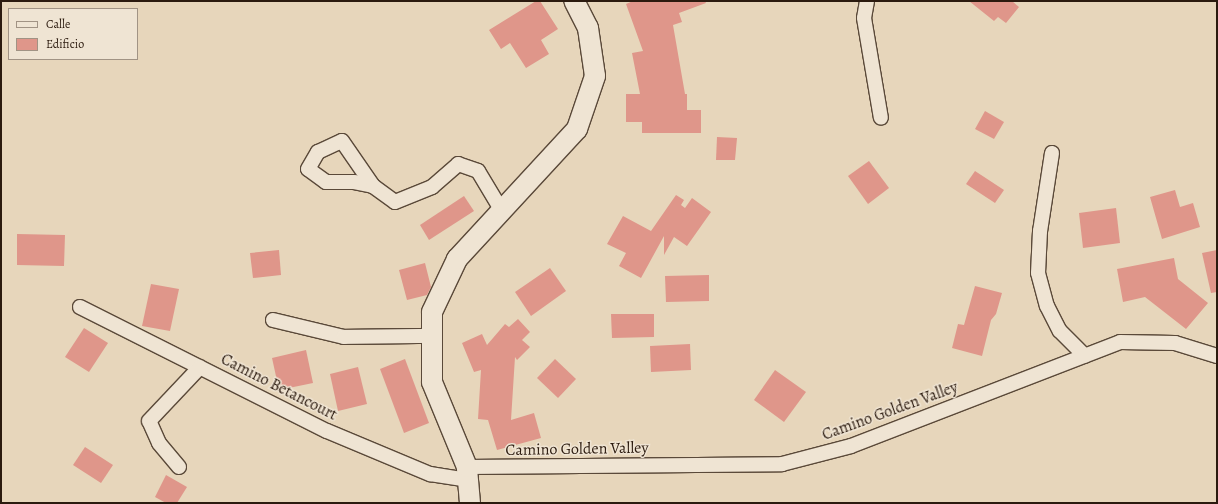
<!DOCTYPE html>
<style>
body{margin:0}
#map{position:relative;width:1218px;height:504px;overflow:hidden;background:#e7d6bb;font-family:Alegreya,serif}
div>[style]{position:absolute}
[style*='--x']{left:calc(var(--x)*1px);top:calc(var(--y)*1px);width:calc(var(--w)*1px);rotate:calc(var(--a)*1deg)}
.building>*{inset:0;background:#df968a}
.roads{filter:drop-shadow(1px 0 #5a4939) drop-shadow(-1px 0 #5a4939) drop-shadow(0 1px #5a4939) drop-shadow(0 -1px #5a4939)}
.street>*{height:14px;margin:-7px;padding:0 7px;transform-origin:7px;border-radius:7px;background:#efe4d3}
.secondary>*{height:20px;margin:-10px;padding:0 10px;transform-origin:10px;border-radius:10px;background:#efe4d3}
span{translate:-50% -50%;white-space:nowrap;text-align:center;line-height:1.15;-webkit-text-stroke:3px #efe4d3;paint-order:stroke}
.street-label{font-size:16px;color:#2b1a0e}
.frame{position:absolute;inset:0;border:2px solid #2b1a0e;pointer-events:none}
.legend{position:absolute;left:8px;top:8px;width:130px;height:52px;box-sizing:border-box;background:#efe4d3;border:1px solid #a19384;margin:0;padding:5px 7px;list-style:none;font-size:12px;color:#2b1a0e}
.legend li{display:flex;align-items:center;gap:8px;height:20px}
.legend b{width:20px;border:1px solid #a19384}
</style>
<div id="map">
<div class="building">
<div style="clip-path:polygon(536px 1px,540px 1px,558px 29px,541px 40px,549px 54px,526px 68px,510px 43px,501px 49px,489px 30px)"></div>
<div style="clip-path:polygon(633px 1px,705px 1px,706px 3px,679px 13px,682px 22px,673px 25px,685px 94px,687px 94px,687px 110px,701px 110px,701px 133px,642px 133px,642px 122px,626px 122px,626px 94px,640px 94px,632px 53px,643px 51px,626px 4px)"></div>
<div style="clip-path:polygon(969px 1px,1012px 1px,1019px 7px,1006px 23px,998px 17px,994px 21px)"></div>
<div style="clip-path:polygon(985px 111px,1004px 122px,994px 139px,975px 129px)"></div>
<div style="clip-path:polygon(717px 137px,737px 138px,735px 160px,716px 160px)"></div>
<div style="clip-path:polygon(869px 161px,889px 188px,868px 204px,848px 176px)"></div>
<div style="clip-path:polygon(975px 171px,1004px 190px,995px 203px,966px 184px)"></div>
<div style="clip-path:polygon(1175px 190px,1180px 207px,1193px 203px,1200px 227px,1162px 239px,1150px 197px)"></div>
<div style="clip-path:polygon(676px 195px,684px 200px,681px 205px,685px 208px,692px 198px,711px 212px,687px 246px,674px 237px,664px 255px,664px 236px,641px 278px,619px 266px,626px 253px,607px 244px,623px 216px,651px 231px)"></div>
<div style="clip-path:polygon(464px 196px,474px 211px,429px 240px,420px 225px)"></div>
<div style="clip-path:polygon(1116px 208px,1120px 243px,1083px 248px,1079px 213px)"></div>
<div style="clip-path:polygon(17px 234px,65px 235px,64px 266px,17px 265px)"></div>
<div style="clip-path:polygon(279px 250px,281px 275px,253px 278px,250px 253px)"></div>
<div style="clip-path:polygon(1217px 250px,1217px 292px,1211px 293px,1202px 253px)"></div>
<div style="clip-path:polygon(1174px 258px,1178px 279px,1208px 303px,1186px 329px,1145px 297px,1123px 302px,1117px 269px)"></div>
<div style="clip-path:polygon(425px 263px,431px 287px,427px 295px,407px 300px,399px 270px)"></div>
<div style="clip-path:polygon(550px 268px,566px 291px,531px 316px,515px 292px)"></div>
<div style="clip-path:polygon(709px 275px,709px 301px,666px 302px,665px 276px)"></div>
<div style="clip-path:polygon(151px 284px,179px 289px,170px 331px,142px 326px)"></div>
<div style="clip-path:polygon(975px 286px,1002px 293px,996px 314px,991px 320px,982px 356px,952px 348px,958px 324px,964px 325px)"></div>
<div style="clip-path:polygon(611px 314px,654px 314px,654px 337px,612px 338px)"></div>
<div style="clip-path:polygon(518px 319px,530px 332px,522px 340px,530px 347px,517px 360px,515px 357px,511px 420px,534px 413px,541px 438px,497px 450px,488px 420px,478px 419px,481px 370px,474px 372px,462px 343px,482px 334px,487px 345px,505px 324px,509px 327px)"></div>
<div style="clip-path:polygon(84px 328px,108px 343px,89px 372px,65px 357px)"></div>
<div style="clip-path:polygon(690px 344px,691px 370px,651px 372px,650px 346px)"></div>
<div style="clip-path:polygon(306px 350px,313px 383px,279px 390px,272px 358px)"></div>
<div style="clip-path:polygon(405px 359px,429px 423px,404px 433px,380px 369px)"></div>
<div style="clip-path:polygon(555px 359px,576px 379px,558px 398px,537px 378px)"></div>
<div style="clip-path:polygon(358px 367px,367px 404px,338px 411px,330px 374px)"></div>
<div style="clip-path:polygon(775px 370px,806px 392px,784px 422px,754px 400px)"></div>
<div style="clip-path:polygon(85px 447px,113px 465px,101px 483px,73px 465px)"></div>
<div style="clip-path:polygon(166px 475px,187px 487px,177px 503px,166px 503px,155px 497px)"></div>
</div>
<div class="roads">
<div class="street">
<div style="--x:867;--y:1;--w:17;--a:100"></div>
<div style="--x:864;--y:18;--w:101;--a:80.4"></div>
<div style="--x:1052;--y:153;--w:79;--a:98.7"></div>
<div style="--x:1040;--y:231;--w:42;--a:92.7"></div>
<div style="--x:1038;--y:273;--w:34;--a:75"></div>
<div style="--x:1047;--y:306;--w:28;--a:63"></div>
<div style="--x:1060;--y:331;--w:35;--a:45"></div>
<div style="--x:373;--y:186;--w:19;--a:-168"></div>
<div style="--x:354;--y:182;--w:28;--a:180"></div>
<div style="--x:326;--y:182;--w:22;--a:-144"></div>
<div style="--x:308;--y:169;--w:20;--a:-60"></div>
<div style="--x:318;--y:152;--w:26;--a:-25"></div>
<div style="--x:342;--y:141;--w:55;--a:55.4"></div>
<div style="--x:373;--y:186;--w:27;--a:36"></div>
<div style="--x:395;--y:202;--w:40;--a:-22"></div>
<div style="--x:432;--y:187;--w:35;--a:-41"></div>
<div style="--x:458;--y:164;--w:21;--a:19"></div>
<div style="--x:478;--y:171;--w:47;--a:59"></div>
<div style="--x:80;--y:307;--w:276;--a:26.7"></div>
<div style="--x:327;--y:431;--w:112;--a:22.7"></div>
<div style="--x:430;--y:474;--w:38;--a:9"></div>
<div style="--x:273;--y:320;--w:73;--a:13.5"></div>
<div style="--x:344;--y:337;--w:88;--a:-0.7"></div>
<div style="--x:179;--y:467;--w:31;--a:-130"></div>
<div style="--x:159;--y:443;--w:24;--a:-114"></div>
<div style="--x:149;--y:421;--w:74;--a:-46.6"></div>
<div style="--x:467;--y:467;--w:315;--a:-0.5"></div>
<div style="--x:782;--y:464;--w:71;--a:-14.6"></div>
<div style="--x:851;--y:446;--w:288;--a:-21.1"></div>
<div style="--x:1120;--y:342;--w:55;--a:1"></div>
<div style="--x:1175;--y:343;--w:44;--a:17.2"></div>
</div>
<div class="secondary">
<div style="--x:470;--y:503;--w:36;--a:-95"></div>
<div style="--x:467;--y:467;--w:92;--a:-112.4"></div>
<div style="--x:432;--y:382;--w:70;--a:-90"></div>
<div style="--x:432;--y:312;--w:59;--a:-64.7"></div>
<div style="--x:457;--y:259;--w:177;--a:-47.3"></div>
<div style="--x:577;--y:129;--w:56;--a:-71.2"></div>
<div style="--x:595;--y:76;--w:49;--a:-98.3"></div>
<div style="--x:588;--y:28;--w:30;--a:-117"></div>
</div>
</div>
<div class="street-label">
<span style="left:279px;top:387px;rotate:27deg">Camino Betancourt</span>
<span style="left:890px;top:411px;rotate:-20deg">Camino Golden Valley</span>
<span style="left:577px;top:449px;rotate:-1deg">Camino Golden Valley</span>
</div>
<div class="frame"></div>
<ul class="legend">
<li><b style="height:5px;background:#efe4d3"></b>Calle</li>
<li><b style="height:11px;background:#df968a"></b>Edificio</li>
</ul>
</div>
